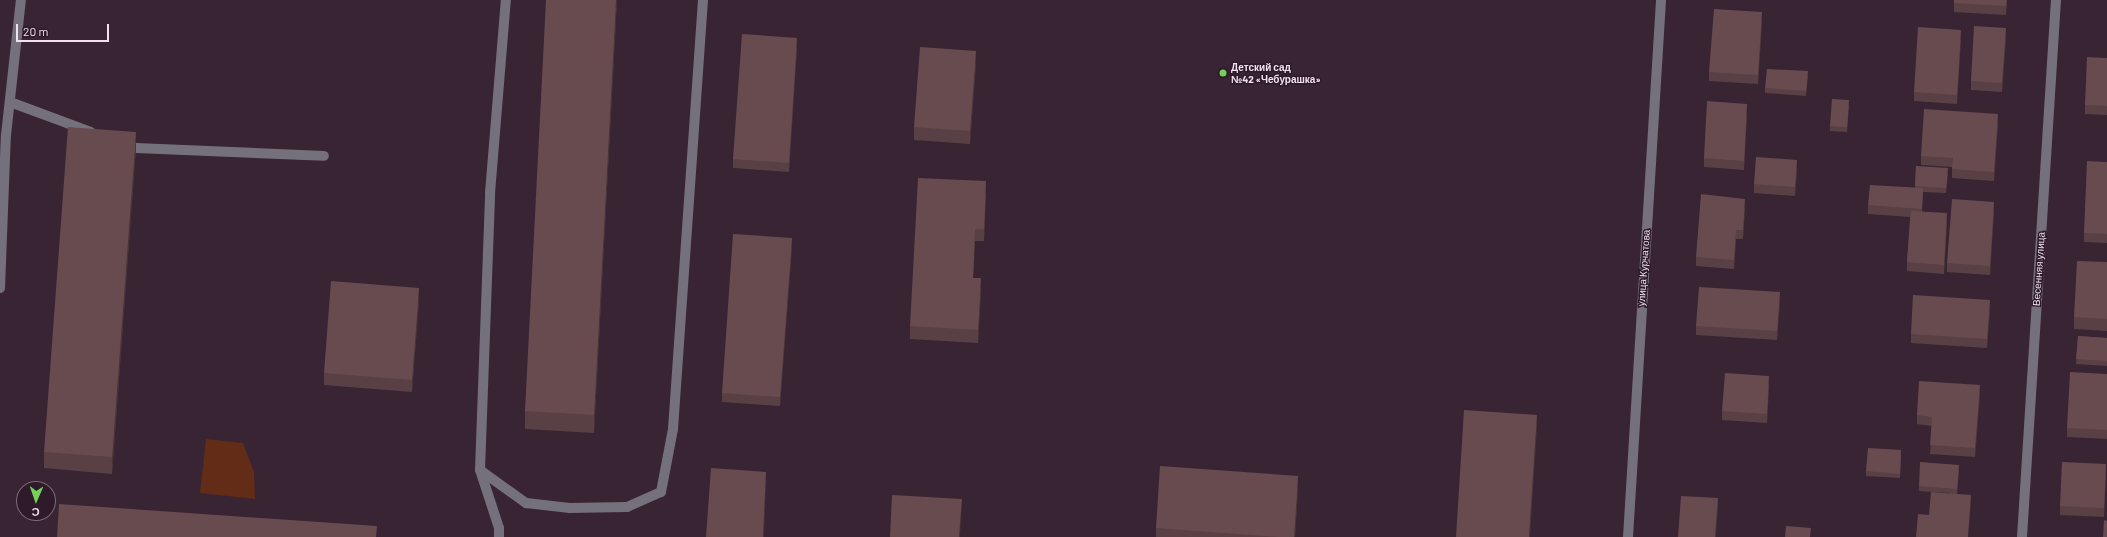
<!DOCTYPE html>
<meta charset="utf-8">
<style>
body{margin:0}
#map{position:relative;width:2107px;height:537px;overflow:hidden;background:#392433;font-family:Barlow,sans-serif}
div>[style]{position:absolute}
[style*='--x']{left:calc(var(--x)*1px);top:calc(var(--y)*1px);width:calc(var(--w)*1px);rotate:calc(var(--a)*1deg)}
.green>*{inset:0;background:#632c16}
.minor>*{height:10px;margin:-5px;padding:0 5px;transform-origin:5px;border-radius:5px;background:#75717c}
.wall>*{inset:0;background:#594044}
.shaded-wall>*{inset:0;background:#493437}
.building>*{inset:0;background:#684b4f}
.dots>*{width:11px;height:11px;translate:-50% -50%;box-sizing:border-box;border:2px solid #2e1a29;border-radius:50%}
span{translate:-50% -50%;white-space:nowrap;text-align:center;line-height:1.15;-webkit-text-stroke:3px #2e1a29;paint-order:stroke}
.poi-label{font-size:10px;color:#f1e3ed;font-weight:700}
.left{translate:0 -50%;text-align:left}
.street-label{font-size:10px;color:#f1e3ed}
.north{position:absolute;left:16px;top:481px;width:40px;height:40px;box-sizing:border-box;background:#2e1a29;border:1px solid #7c6a77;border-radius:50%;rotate:182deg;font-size:11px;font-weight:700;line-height:16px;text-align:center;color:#f1e3ed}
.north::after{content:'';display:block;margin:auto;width:14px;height:18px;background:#74d25b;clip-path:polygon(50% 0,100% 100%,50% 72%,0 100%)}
.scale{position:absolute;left:16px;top:24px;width:93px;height:18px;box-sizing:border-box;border:2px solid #f1e3ed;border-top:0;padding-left:5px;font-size:12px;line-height:14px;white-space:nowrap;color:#f1e3ed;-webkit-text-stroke:3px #2e1a29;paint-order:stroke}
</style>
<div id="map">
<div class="green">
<div style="clip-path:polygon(206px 439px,243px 443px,254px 472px,255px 499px,200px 493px)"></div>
</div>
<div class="minor">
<div style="--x:10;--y:102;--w:86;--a:20.3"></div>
<div style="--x:125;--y:144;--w:12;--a:20"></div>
<div style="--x:136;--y:148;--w:188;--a:2.4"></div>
<div style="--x:0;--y:288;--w:153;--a:-87.8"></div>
<div style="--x:6;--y:135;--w:136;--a:-83.7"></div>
<div style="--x:480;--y:470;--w:57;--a:35.7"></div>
<div style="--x:526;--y:503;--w:44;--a:6.5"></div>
<div style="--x:570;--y:508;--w:57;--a:-1"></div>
<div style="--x:627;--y:507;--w:37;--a:-24"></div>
<div style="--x:661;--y:492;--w:64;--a:-79.2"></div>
<div style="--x:673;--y:429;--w:430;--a:-86"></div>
<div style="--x:499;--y:537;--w:9;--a:-90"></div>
<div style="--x:499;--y:528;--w:61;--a:-108.1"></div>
<div style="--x:480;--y:470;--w:277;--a:-87.9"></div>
<div style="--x:490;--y:193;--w:194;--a:-85.3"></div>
<div style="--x:1628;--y:537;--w:538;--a:-86.48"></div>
<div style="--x:2022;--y:537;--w:538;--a:-86.38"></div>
</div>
<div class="wall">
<div style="clip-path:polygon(617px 0,594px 433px,525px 429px,525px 411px)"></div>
<div style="clip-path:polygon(1954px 0,2007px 0,2006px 15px,1954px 12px)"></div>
<div style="clip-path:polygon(1762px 21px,1758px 84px,1709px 81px,1709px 72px)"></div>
<div style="clip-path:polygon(2006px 37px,2002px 92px,1971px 90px,1971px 81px)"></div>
<div style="clip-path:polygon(1961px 39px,1957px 104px,1914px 101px,1914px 92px)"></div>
<div style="clip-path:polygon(797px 47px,789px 172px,733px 168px,733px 159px)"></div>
<div style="clip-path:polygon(2107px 58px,2107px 115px,2085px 114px,2085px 105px)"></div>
<div style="clip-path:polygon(976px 63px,970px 144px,914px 140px,914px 127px)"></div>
<div style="clip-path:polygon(1808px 76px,1806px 96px,1765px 93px,1765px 88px)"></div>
<div style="clip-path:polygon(1849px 105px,1847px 132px,1830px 131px,1830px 126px)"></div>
<div style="clip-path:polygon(1747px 113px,1744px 170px,1704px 167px,1704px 158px)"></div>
<div style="clip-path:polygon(1998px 123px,1994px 181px,1952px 178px,1952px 167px,1921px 165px,1921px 156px)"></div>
<div style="clip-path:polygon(136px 148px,112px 474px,44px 468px,44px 452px)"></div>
<div style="clip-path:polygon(2107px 162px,2107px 243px,2084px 242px,2084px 233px)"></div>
<div style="clip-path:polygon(1916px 166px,1948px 173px,1946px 193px,1923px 192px,1922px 211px,1947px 222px,1944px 274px,1907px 271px,1907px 262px,1910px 217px,1868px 214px,1868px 205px,1915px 188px)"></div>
<div style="clip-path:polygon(1797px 169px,1795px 196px,1754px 193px,1754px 184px)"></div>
<div style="clip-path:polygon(986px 193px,984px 241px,975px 241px,973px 278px,981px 290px,978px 343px,910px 339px,910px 326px)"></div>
<div style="clip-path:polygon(1745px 208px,1743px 239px,1736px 239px,1734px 269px,1696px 266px,1696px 257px)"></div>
<div style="clip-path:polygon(1994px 211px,1990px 275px,1947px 272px,1947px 263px)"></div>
<div style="clip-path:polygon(792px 247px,780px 406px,722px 402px,722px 393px)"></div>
<div style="clip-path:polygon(2107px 262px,2107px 331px,2074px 329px,2074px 317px)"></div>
<div style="clip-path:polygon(419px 300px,412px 392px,324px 385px,324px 373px)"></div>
<div style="clip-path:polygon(1780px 301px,1777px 340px,1696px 335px,1696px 326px)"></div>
<div style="clip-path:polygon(1990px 309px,1987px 348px,1911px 343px,1911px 334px)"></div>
<div style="clip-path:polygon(2078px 336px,2107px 338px,2107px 366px,2076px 364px)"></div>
<div style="clip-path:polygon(2107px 374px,2107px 439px,2067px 437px,2067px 428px)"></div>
<div style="clip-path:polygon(1769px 385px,1767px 423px,1722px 420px,1722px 411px)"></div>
<div style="clip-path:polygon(1980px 394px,1975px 457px,1930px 454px,1932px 426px,1917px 424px,1917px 415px)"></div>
<div style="clip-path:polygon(1901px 455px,1900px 478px,1866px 476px,1866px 471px)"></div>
<div style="clip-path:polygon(1959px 470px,1957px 494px,1971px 504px,1929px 515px,1950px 493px,1919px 491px,1919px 486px)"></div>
<div style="clip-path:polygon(2106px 473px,2104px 517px,2060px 515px,2060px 506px)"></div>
<div style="clip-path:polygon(1298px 488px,1295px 537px,1156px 537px,1156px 528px)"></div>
</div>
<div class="shaded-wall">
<div style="clip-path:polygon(616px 0,617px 0,594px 433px,594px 415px)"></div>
<div style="clip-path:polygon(1762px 12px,1762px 21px,1758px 84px,1758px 75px)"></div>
<div style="clip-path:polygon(2006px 28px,2006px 37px,2002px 92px,2002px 83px)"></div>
<div style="clip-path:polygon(1961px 30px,1961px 39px,1957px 104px,1957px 95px)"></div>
<div style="clip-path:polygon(797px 38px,797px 47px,789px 172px,789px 163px)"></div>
<div style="clip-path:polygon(976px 51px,976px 63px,970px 144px,970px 131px)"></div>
<div style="clip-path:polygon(1747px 104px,1747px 113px,1744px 170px,1744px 161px)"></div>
<div style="clip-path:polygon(1998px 114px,1998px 123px,1994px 181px,1994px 172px)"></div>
<div style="clip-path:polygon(136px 132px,136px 148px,112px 474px,112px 457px)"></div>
<div style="clip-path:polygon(1797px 160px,1797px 169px,1795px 196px,1795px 187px)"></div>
<div style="clip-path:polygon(986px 181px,986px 193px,984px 241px,984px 229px)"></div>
<div style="clip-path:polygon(1745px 199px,1745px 208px,1743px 239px,1743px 230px)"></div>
<div style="clip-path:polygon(1994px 202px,1994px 211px,1990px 275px,1990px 266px)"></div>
<div style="clip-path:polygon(1947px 213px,1947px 222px,1944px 274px,1944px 265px)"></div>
<div style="clip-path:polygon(975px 229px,975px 241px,973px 290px,973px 278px)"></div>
<div style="clip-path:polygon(1736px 230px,1736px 239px,1734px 269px,1734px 260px)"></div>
<div style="clip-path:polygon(792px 238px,792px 247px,780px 406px,780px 397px)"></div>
<div style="clip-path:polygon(981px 278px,981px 290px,978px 343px,978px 330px)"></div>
<div style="clip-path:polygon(419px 288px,419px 300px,412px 392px,412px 380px)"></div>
<div style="clip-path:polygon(1780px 292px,1780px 301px,1777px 340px,1777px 331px)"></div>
<div style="clip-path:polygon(1990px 300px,1990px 309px,1987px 348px,1987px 339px)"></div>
<div style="clip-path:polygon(1769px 376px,1769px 385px,1767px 423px,1767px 414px)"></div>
<div style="clip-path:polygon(1980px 385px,1980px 394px,1975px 457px,1975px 448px)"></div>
<div style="clip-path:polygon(1537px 415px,1537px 429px,1530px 537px,1529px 537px)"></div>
<div style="clip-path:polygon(2106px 464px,2106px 473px,2104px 517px,2104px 508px)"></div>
<div style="clip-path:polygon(766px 472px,766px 484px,764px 537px,763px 537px)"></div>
<div style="clip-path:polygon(1298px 476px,1298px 488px,1295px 537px,1294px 537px)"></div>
<div style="clip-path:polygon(1971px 495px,1971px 504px,1968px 537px)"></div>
<div style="clip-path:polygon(1718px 498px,1718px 507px,1716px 537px,1715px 537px)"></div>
<div style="clip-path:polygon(962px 499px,960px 537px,959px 537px)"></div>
</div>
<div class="building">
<div style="clip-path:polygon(546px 0,616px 0,594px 415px,525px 411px)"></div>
<div style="clip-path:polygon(1954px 0,2006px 0,2006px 6px,1954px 3px)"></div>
<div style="clip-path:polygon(1714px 9px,1762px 12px,1758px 75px,1709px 72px)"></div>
<div style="clip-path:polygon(1974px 26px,2006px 28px,2002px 83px,1971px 81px)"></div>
<div style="clip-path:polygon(1918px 27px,1961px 30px,1957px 95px,1914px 92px)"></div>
<div style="clip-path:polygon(742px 34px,797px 38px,789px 163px,733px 159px)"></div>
<div style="clip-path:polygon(920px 47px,976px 51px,970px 131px,914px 127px)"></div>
<div style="clip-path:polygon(2087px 57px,2107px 58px,2107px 106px,2085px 105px)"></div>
<div style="clip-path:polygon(1767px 69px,1808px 71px,1806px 91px,1765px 88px)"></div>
<div style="clip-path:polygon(1832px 99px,1849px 100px,1847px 127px,1830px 126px)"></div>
<div style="clip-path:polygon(1707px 101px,1747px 104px,1744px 161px,1704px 158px)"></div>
<div style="clip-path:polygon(1924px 109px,1998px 114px,1994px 172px,1952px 169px,1953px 158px,1921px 156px)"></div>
<div style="clip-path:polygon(68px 127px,136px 132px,112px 457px,44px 452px)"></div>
<div style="clip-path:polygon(1756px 157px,1797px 160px,1795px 187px,1754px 184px)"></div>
<div style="clip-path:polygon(2087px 161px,2107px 162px,2107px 234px,2084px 233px)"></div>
<div style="clip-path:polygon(1916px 166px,1948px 168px,1946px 188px,1915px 186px)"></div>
<div style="clip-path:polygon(918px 178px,986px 181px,984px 229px,975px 229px,973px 278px,981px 278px,978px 330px,910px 326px)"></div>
<div style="clip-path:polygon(1870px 185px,1923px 188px,1922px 209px,1868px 205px)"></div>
<div style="clip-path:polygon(1701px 194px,1745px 199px,1743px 230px,1736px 230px,1734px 260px,1696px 257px)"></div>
<div style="clip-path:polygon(1952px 199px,1994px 202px,1990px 266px,1947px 263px)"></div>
<div style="clip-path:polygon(1911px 211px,1947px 213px,1944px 265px,1907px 262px)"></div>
<div style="clip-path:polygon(733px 234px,792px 238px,780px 397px,722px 393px)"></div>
<div style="clip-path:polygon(2077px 261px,2107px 262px,2107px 319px,2074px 317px)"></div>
<div style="clip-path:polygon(331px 281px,419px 288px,412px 380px,324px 373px)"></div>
<div style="clip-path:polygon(1699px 287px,1780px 292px,1777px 331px,1696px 326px)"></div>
<div style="clip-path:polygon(1913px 295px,1990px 300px,1987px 339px,1911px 334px)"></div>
<div style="clip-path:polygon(2078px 336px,2107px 338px,2107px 361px,2076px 359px)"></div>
<div style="clip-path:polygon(2070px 372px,2107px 374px,2107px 430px,2067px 428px)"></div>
<div style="clip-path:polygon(1725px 373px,1769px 376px,1767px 414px,1722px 411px)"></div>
<div style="clip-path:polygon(1919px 381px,1980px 385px,1975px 448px,1930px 445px,1932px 417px,1917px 415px)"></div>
<div style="clip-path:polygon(1464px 410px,1537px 415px,1529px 537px,1456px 537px)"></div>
<div style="clip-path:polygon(1868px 448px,1901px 450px,1900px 474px,1866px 471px)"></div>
<div style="clip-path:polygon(1920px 462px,1959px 465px,1957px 489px,1919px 486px)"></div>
<div style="clip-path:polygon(2062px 462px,2106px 464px,2104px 508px,2060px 506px)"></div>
<div style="clip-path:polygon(1160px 466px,1298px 476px,1294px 537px,1280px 537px,1156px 528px)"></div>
<div style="clip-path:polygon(711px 468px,766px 472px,763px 537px,706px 537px)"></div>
<div style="clip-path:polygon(1931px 492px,1971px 495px,1968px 537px,1916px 537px,1918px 514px,1929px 515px)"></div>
<div style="clip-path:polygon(892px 495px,962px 499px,959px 537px,890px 537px)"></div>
<div style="clip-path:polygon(1681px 496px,1718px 498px,1715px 537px,1678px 537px)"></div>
<div style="clip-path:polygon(59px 504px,377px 526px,376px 537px,57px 537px)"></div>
<div style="clip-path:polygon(2104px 520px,2107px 521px,2107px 537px,2103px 537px)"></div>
<div style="clip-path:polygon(1786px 526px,1811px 528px,1810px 537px,1785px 537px)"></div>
</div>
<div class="dots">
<div style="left:1223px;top:73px;background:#74d25b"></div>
</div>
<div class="poi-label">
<span class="left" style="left:1231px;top:73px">Детский сад<br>№42 «Чебурашка»</span>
</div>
<div class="street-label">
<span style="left:1644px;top:268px;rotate:-86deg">улица Курчатова</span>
<span style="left:2039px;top:269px;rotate:-86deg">Весенняя улица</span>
</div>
<div class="north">С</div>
<div class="scale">20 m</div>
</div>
